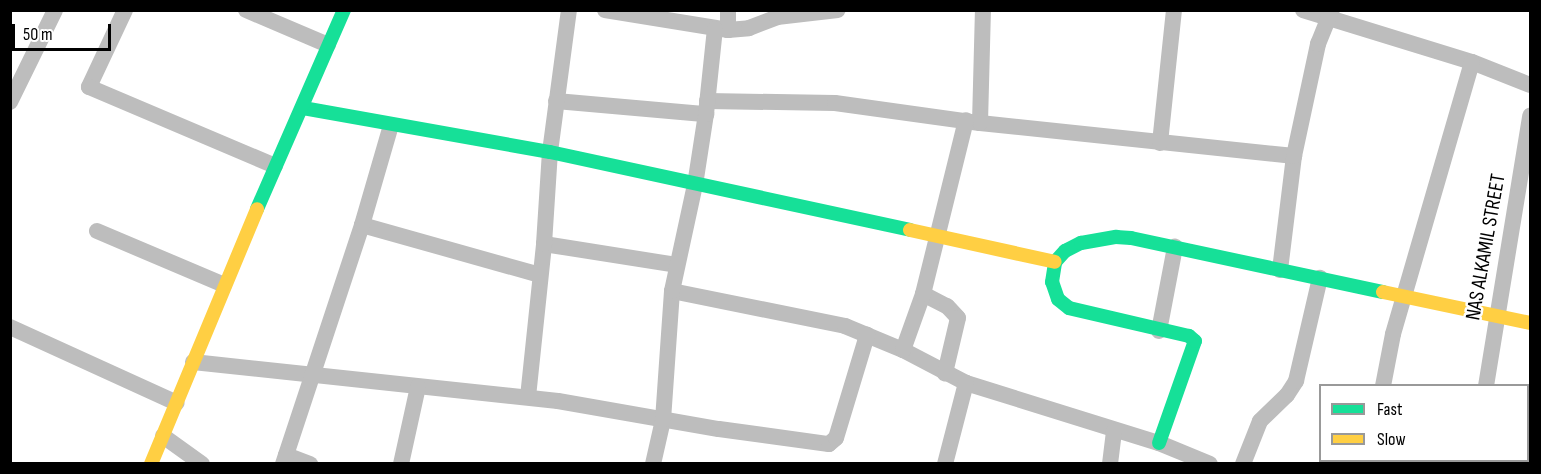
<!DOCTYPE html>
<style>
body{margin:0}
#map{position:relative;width:1541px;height:474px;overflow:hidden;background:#fff;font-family:"Sofia Sans Condensed",sans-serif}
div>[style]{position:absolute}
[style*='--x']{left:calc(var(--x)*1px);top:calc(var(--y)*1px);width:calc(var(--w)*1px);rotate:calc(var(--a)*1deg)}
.street>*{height:16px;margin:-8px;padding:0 8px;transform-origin:8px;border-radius:8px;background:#bdbdbd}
.fast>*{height:14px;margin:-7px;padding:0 7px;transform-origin:7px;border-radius:7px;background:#16e098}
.slow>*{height:14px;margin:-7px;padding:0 7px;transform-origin:7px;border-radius:7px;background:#ffcf43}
span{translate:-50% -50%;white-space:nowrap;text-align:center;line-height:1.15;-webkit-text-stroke:5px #fff;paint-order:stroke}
.street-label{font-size:21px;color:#000}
.frame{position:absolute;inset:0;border:12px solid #000;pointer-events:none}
.legend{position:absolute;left:1319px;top:384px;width:210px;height:78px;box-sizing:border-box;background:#fff;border:2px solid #999;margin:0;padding:8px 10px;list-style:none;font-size:18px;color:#000}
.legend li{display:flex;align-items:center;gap:12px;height:30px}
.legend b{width:30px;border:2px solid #999}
.scale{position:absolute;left:12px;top:24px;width:99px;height:27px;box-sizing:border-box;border:3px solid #000;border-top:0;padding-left:8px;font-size:18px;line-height:21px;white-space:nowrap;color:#000;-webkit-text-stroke:4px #fff;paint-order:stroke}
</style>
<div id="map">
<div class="street">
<div style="--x:125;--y:10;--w:85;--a:115.1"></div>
<div style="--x:89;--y:87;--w:202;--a:23"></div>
<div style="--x:246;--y:10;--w:89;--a:23.1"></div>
<div style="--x:605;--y:10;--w:125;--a:9.2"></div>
<div style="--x:728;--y:30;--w:21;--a:-5"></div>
<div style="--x:749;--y:28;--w:30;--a:-21"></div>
<div style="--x:777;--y:17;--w:61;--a:-6.5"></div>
<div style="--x:1303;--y:10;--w:177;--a:17.1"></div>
<div style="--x:1472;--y:62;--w:62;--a:21.6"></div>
<div style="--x:728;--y:30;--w:20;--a:-90"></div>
<div style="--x:556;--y:101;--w:151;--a:5"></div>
<div style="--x:707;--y:101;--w:128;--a:0.9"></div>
<div style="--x:835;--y:103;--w:146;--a:7.9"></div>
<div style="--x:980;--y:123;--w:316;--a:6"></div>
<div style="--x:10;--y:102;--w:102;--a:-63.9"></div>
<div style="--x:980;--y:123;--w:113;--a:-88.5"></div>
<div style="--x:1160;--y:143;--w:134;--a:-84"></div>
<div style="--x:362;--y:225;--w:185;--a:15.7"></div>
<div style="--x:97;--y:231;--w:138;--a:23"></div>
<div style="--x:544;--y:244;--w:134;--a:9"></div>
<div style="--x:1280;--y:270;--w:115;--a:-83"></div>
<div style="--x:1294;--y:156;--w:115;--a:-77.9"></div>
<div style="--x:1318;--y:44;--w:37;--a:-68"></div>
<div style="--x:672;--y:291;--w:177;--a:11.4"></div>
<div style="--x:845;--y:326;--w:63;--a:22.5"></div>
<div style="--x:903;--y:350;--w:71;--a:27.6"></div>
<div style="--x:966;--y:383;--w:202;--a:17.3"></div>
<div style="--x:1159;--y:443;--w:55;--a:22.4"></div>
<div style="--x:923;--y:294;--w:27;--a:27"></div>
<div style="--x:947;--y:306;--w:16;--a:47"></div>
<div style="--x:958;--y:318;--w:57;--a:103.3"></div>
<div style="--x:10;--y:327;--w:183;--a:24.5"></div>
<div style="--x:1159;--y:331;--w:86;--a:-79.2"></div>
<div style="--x:903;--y:350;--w:59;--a:-70.3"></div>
<div style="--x:923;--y:294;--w:179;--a:-76.1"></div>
<div style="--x:193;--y:362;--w:367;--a:6.1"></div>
<div style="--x:558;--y:401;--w:163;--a:9.9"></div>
<div style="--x:719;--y:429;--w:111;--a:7.8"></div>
<div style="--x:829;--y:444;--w:9;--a:-41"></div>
<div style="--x:836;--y:438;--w:108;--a:-73.2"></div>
<div style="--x:1383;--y:386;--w:53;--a:-79.1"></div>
<div style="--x:1393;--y:334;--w:283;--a:-73.8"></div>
<div style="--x:1486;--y:386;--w:274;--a:-80.7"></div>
<div style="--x:528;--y:397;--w:154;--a:-84"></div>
<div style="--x:544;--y:244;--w:92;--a:-86.3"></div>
<div style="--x:550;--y:152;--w:143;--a:-82.4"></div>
<div style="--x:163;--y:436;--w:48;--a:35.7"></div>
<div style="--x:1528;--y:450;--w:2;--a:27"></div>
<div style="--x:286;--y:455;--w:26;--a:21"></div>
<div style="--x:283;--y:464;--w:252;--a:-71.7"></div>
<div style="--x:362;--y:225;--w:104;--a:-73.8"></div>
<div style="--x:401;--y:464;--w:79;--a:-77.6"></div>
<div style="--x:653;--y:464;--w:45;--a:-77.2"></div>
<div style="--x:663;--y:420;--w:129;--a:-86"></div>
<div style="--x:672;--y:291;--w:108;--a:-77.8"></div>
<div style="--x:695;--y:185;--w:72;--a:-81.2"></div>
<div style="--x:706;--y:114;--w:85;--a:-84"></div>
<div style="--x:945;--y:464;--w:84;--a:-75.5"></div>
<div style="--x:1110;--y:464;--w:33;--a:-83"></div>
<div style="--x:1243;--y:464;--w:46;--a:-68.4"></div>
<div style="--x:1260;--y:421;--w:37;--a:-44"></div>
<div style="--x:1287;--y:395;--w:17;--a:-57"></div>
<div style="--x:1296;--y:381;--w:106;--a:-76.9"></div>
<div style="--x:1368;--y:464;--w:4;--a:-76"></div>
<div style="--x:1477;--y:464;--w:4;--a:-90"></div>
</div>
<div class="fast">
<div style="--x:303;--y:108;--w:251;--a:10.1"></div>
<div style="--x:550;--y:152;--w:368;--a:12.2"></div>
<div style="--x:257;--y:209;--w:217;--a:-66.4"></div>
<div style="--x:1159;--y:443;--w:108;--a:-70.6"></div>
<div style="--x:1195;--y:341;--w:8;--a:-140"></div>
<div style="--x:1189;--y:336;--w:123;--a:-166.9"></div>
<div style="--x:1069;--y:308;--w:14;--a:-141"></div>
<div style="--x:1058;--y:299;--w:18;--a:-109"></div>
<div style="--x:1052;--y:282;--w:20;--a:-81"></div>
<div style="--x:1055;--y:262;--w:15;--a:-48"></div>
<div style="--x:1065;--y:251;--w:18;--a:-27"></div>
<div style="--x:1081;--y:243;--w:36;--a:-10"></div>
<div style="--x:1116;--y:237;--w:15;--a:4"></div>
<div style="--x:1131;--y:238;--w:258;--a:12.1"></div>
</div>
<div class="slow">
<div style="--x:910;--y:230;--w:148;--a:12.4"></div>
<div style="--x:1383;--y:292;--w:150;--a:11.9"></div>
<div style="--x:151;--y:464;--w:276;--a:-67.4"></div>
</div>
<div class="street-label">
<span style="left:1486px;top:247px;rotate:-80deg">NAS ALKAMIL STREET</span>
</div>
<div class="frame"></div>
<ul class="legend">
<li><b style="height:8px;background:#16e098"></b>Fast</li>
<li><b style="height:8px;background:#ffcf43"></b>Slow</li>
</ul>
<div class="scale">50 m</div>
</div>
